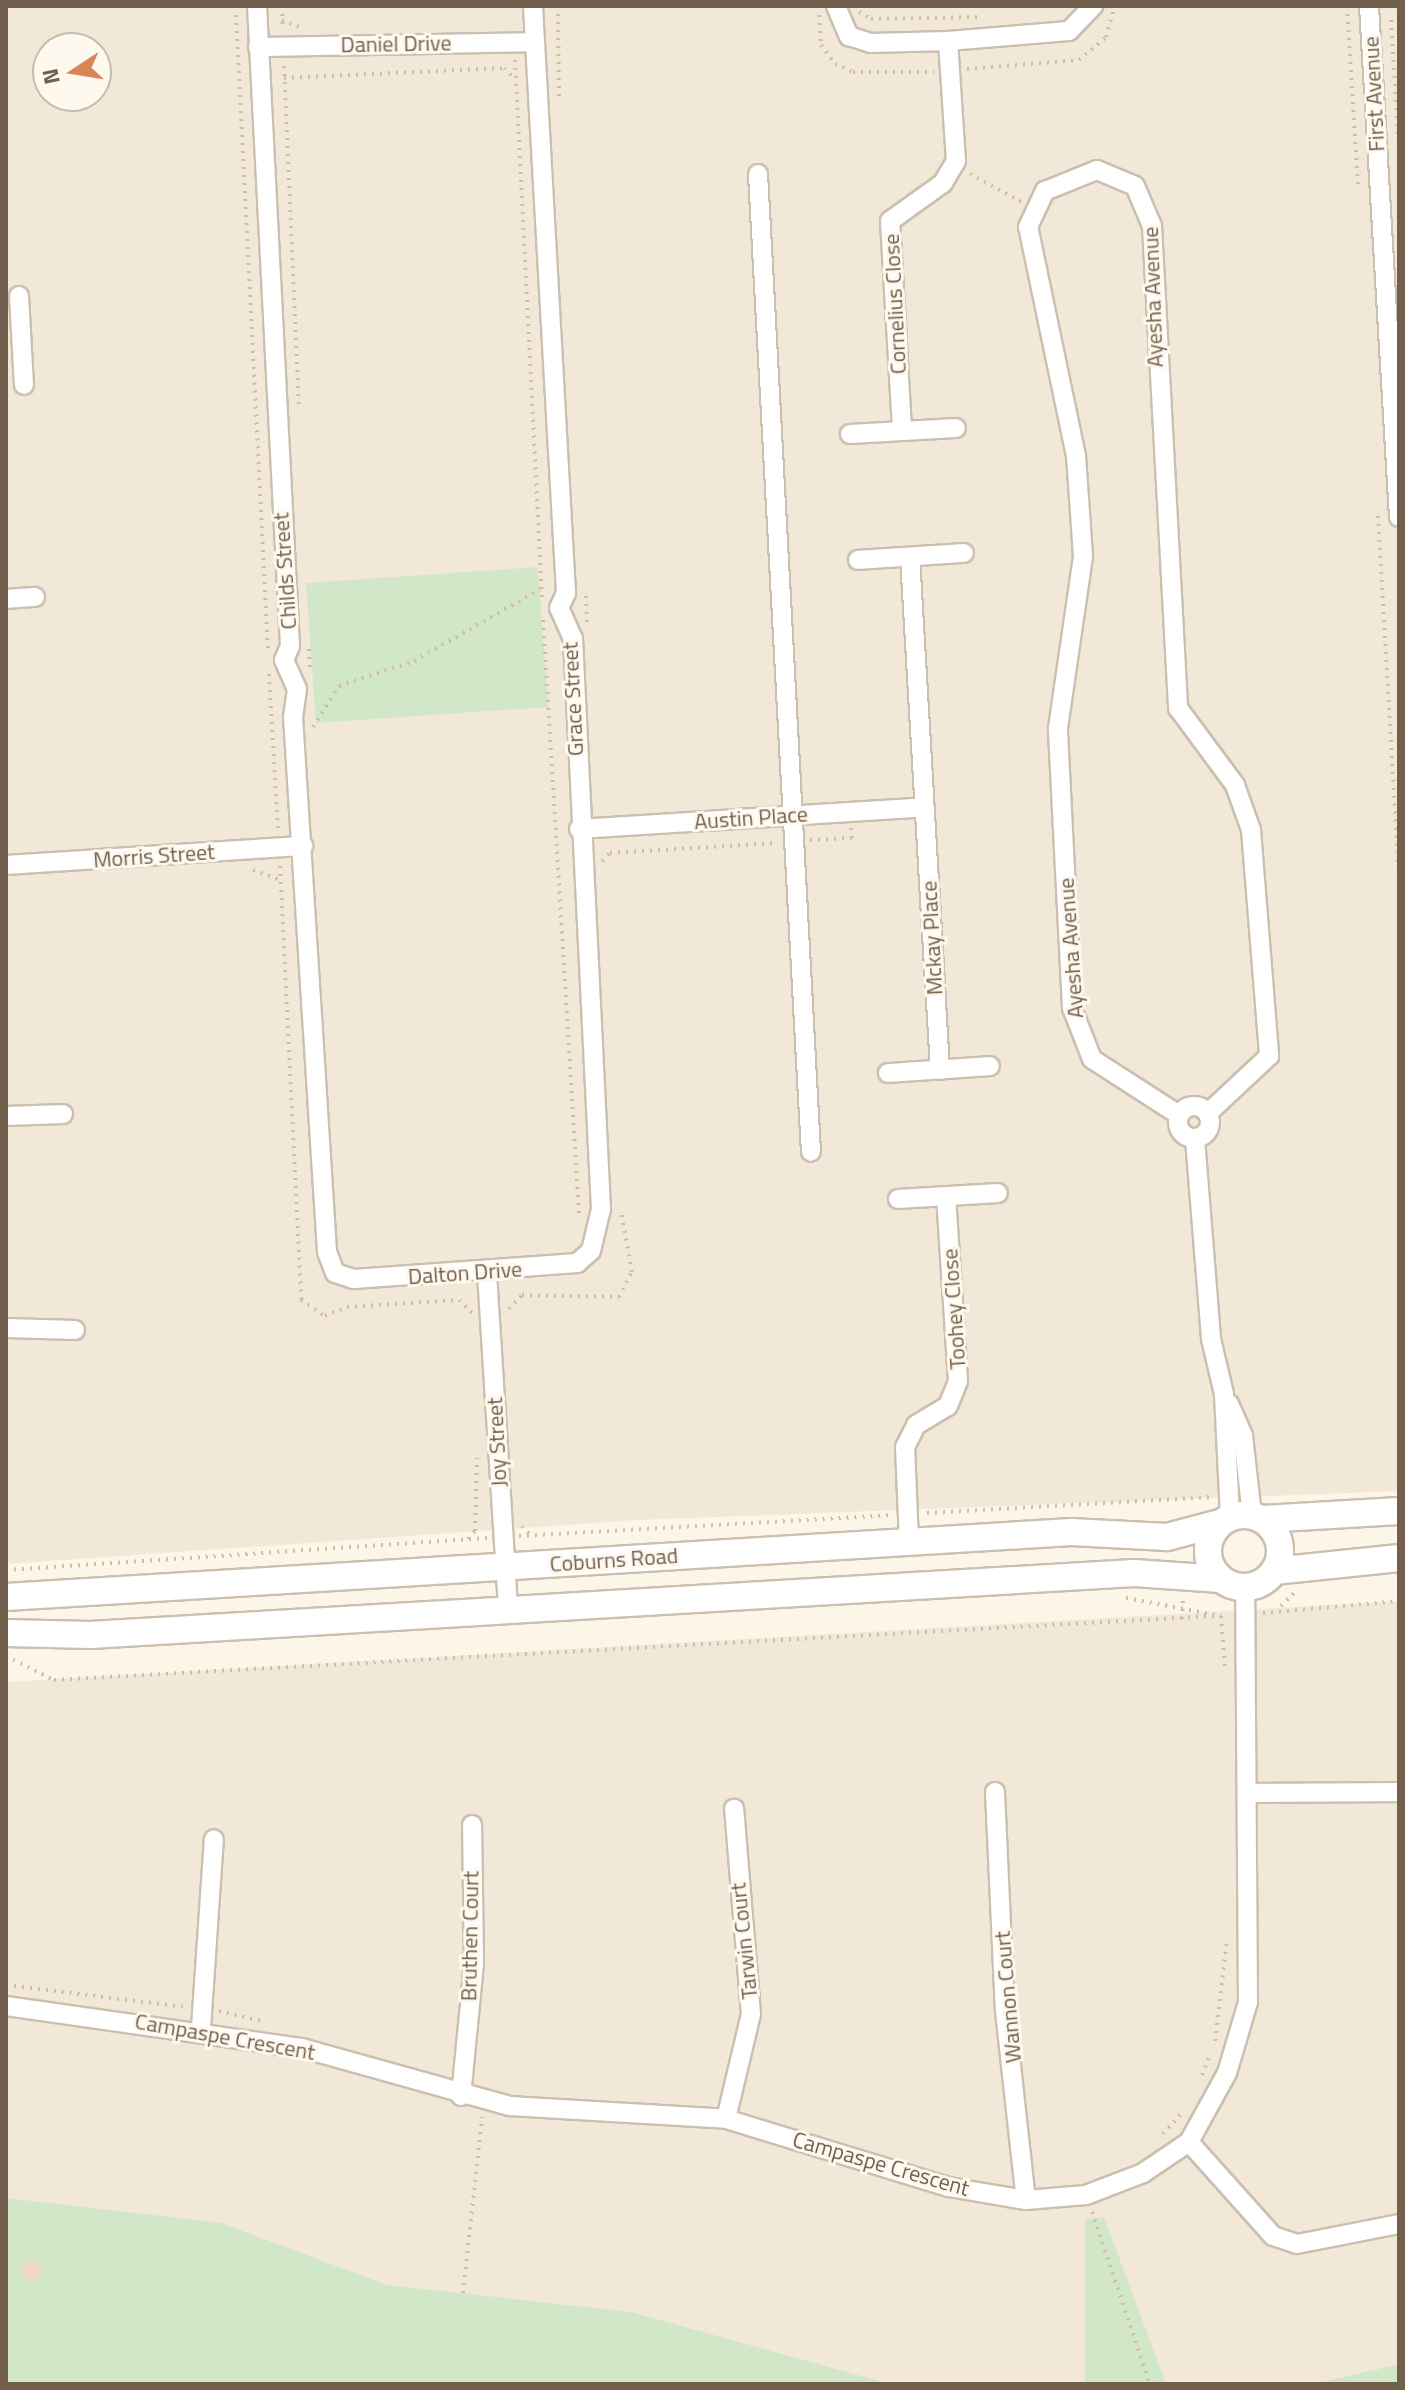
<!DOCTYPE html>
<style>
body{margin:0}
#map{position:relative;width:1405px;height:2390px;overflow:hidden;background:#fbf6e8;font-family:"Titillium Web",sans-serif}
div>[style]{position:absolute}
[style*='--x']{left:calc(var(--x)*1px);top:calc(var(--y)*1px);width:calc(var(--w)*1px);rotate:calc(var(--a)*1deg)}
.residential>*{inset:0;background:#f2e8d7}
.green>*{inset:0;background:#d1e7c8}
.building>*{inset:0;background:#eed8c2}
.round{border-radius:50%}
.path>*{height:4px;margin-top:-2px;transform-origin:0;background:repeating-linear-gradient(90deg,#d3bca5 0 2px,transparent 0 8px)}
.roads{filter:drop-shadow(2px 0 #ccbfaf) drop-shadow(-2px 0 #ccbfaf) drop-shadow(0 2px #ccbfaf) drop-shadow(0 -2px #ccbfaf)}
.street>*{height:18px;margin:-9px;padding:0 9px;transform-origin:9px;border-radius:9px;background:#fff}
.street>.ring{margin:-9px;padding:0;box-sizing:content-box;background:none;border:18px solid #fff;border-radius:50%}
.secondary>*{height:26px;margin:-13px;padding:0 13px;transform-origin:13px;border-radius:13px;background:#fff}
.secondary>.ring{margin:-13px;padding:0;box-sizing:content-box;background:none;border:26px solid #fff;border-radius:50%}
span{translate:-50% -50%;white-space:nowrap;text-align:center;line-height:1.15;-webkit-text-stroke:6px #fdf9ee;paint-order:stroke}
.street-label{font-size:22px;color:#735f4e}
.frame{position:absolute;inset:0;border:8px solid #735f4e;pointer-events:none}
.north{position:absolute;left:32px;top:32px;width:80px;height:80px;box-sizing:border-box;background:#fdf9ee;border:2px solid #c6bbae;border-radius:50%;rotate:258deg;font-size:22px;font-weight:700;line-height:32px;text-align:center;color:#735f4e}
.north::after{content:'';display:block;margin:auto;width:28px;height:36px;background:#d98459;clip-path:polygon(50% 0,100% 100%,50% 72%,0 100%)}
</style>
<div id="map">
<div class="residential">
<div style="clip-path:polygon(evenodd,6px 6px,1399px 6px,1399px 1491px,637px 1520px,6px 1564px,6px 6px,48px 48px,96px 48px,96px 96px,48px 96px,48px 48px)"></div>
<div style="clip-path:polygon(1399px 1601px,1399px 2384px,6px 2384px,6px 1682px)"></div>
</div>
<div class="green">
<div style="clip-path:polygon(538px 567px,548px 707px,316px 723px,306px 583px)"></div>
<div style="clip-path:polygon(6px 2198px,221px 2223px,387px 2285px,631px 2312px,890px 2384px,6px 2384px)"></div>
<div style="clip-path:polygon(1104px 2217px,1166px 2384px,1085px 2384px,1085px 2219px)"></div>
<div style="clip-path:polygon(1399px 2364px,1399px 2384px,1315px 2384px)"></div>
</div>
<div class="building">
<div class="round" style="left:21px;top:2260px;width:20px;height:20px"></div>
</div>
<div class="path">
<div style="--x:282;--y:6;--w:23;--a:88"></div>
<div style="--x:558;--y:6;--w:90;--a:89.4"></div>
<div style="--x:1347;--y:6;--w:181;--a:86.5"></div>
<div style="--x:859;--y:12;--w:14;--a:30"></div>
<div style="--x:871;--y:19;--w:109;--a:-1.1"></div>
<div style="--x:236;--y:15;--w:636;--a:87.12"></div>
<div style="--x:819;--y:15;--w:30;--a:86"></div>
<div style="--x:821;--y:45;--w:24;--a:54"></div>
<div style="--x:835;--y:64;--w:20;--a:24"></div>
<div style="--x:853;--y:72;--w:81;--a:0"></div>
<div style="--x:282;--y:20;--w:18;--a:22"></div>
<div style="--x:1391;--y:20;--w:129;--a:86.5"></div>
<div style="--x:515;--y:60;--w:540;--a:87.13"></div>
<div style="--x:284;--y:66;--w:339;--a:87.5"></div>
<div style="--x:967;--y:69;--w:112;--a:-4.6"></div>
<div style="--x:1079;--y:60;--w:35;--a:-40"></div>
<div style="--x:1106;--y:37;--w:32;--a:-74"></div>
<div style="--x:284;--y:78;--w:220;--a:-2.6"></div>
<div style="--x:504;--y:68;--w:14;--a:45"></div>
<div style="--x:970;--y:174;--w:59;--a:28.3"></div>
<div style="--x:1378;--y:516;--w:362;--a:86.7"></div>
<div style="--x:586;--y:596;--w:27;--a:88"></div>
<div style="--x:543;--y:620;--w:595;--a:86.53"></div>
<div style="--x:309;--y:649;--w:19;--a:87"></div>
<div style="--x:269;--y:674;--w:155;--a:86.7"></div>
<div style="--x:313;--y:727;--w:49;--a:-57.6"></div>
<div style="--x:339;--y:686;--w:79;--a:-18.4"></div>
<div style="--x:414;--y:661;--w:145;--a:-29.7"></div>
<div style="--x:810;--y:840;--w:42;--a:-2.7"></div>
<div style="--x:852;--y:838;--w:10;--a:-96"></div>
<div style="--x:602;--y:861;--w:11;--a:-45"></div>
<div style="--x:610;--y:853;--w:168;--a:-3.4"></div>
<div style="--x:280;--y:866;--w:435;--a:87.2"></div>
<div style="--x:301;--y:1300;--w:29;--a:34"></div>
<div style="--x:325;--y:1316;--w:24;--a:-22"></div>
<div style="--x:347;--y:1307;--w:112;--a:-3.6"></div>
<div style="--x:459;--y:1300;--w:18;--a:45"></div>
<div style="--x:253;--y:870;--w:30;--a:20"></div>
<div style="--x:509;--y:1309;--w:19;--a:-47"></div>
<div style="--x:522;--y:1295;--w:97;--a:1.2"></div>
<div style="--x:619;--y:1297;--w:28;--a:-63"></div>
<div style="--x:632;--y:1272;--w:62;--a:-100.2"></div>
<div style="--x:927;--y:1513;--w:286;--a:-3.2"></div>
<div style="--x:522;--y:1526;--w:12;--a:48"></div>
<div style="--x:519;--y:1536;--w:372;--a:-3.2"></div>
<div style="--x:468;--y:1539;--w:11;--a:-49"></div>
<div style="--x:475;--y:1531;--w:73;--a:-88.4"></div>
<div style="--x:6;--y:1570;--w:482;--a:-3.8"></div>
<div style="--x:1126;--y:1598;--w:97;--a:10.7"></div>
<div style="--x:1221;--y:1616;--w:50;--a:85.4"></div>
<div style="--x:1281;--y:1606;--w:18;--a:-45"></div>
<div style="--x:1263;--y:1613;--w:137;--a:-5"></div>
<div style="--x:1182;--y:1619;--w:22;--a:-87"></div>
<div style="--x:6;--y:1656;--w:54;--a:26.6"></div>
<div style="--x:54;--y:1680;--w:1162;--a:-3.16"></div>
<div style="--x:6;--y:1985;--w:181;--a:7"></div>
<div style="--x:219;--y:2011;--w:47;--a:13.4"></div>
<div style="--x:1215;--y:2041;--w:103;--a:-83.3"></div>
<div style="--x:1202;--y:2075;--w:24;--a:-68"></div>
<div style="--x:1163;--y:2134;--w:27;--a:-48"></div>
<div style="--x:1092;--y:2212;--w:182;--a:71.4"></div>
<div style="--x:463;--y:2293;--w:177;--a:-83.8"></div>
</div>
<div class="roads">
<div class="street">
<div style="--x:257;--y:6;--w:641;--a:87.05"></div>
<div style="--x:290;--y:646;--w:15;--a:113"></div>
<div style="--x:284;--y:660;--w:32;--a:66"></div>
<div style="--x:297;--y:689;--w:28;--a:98"></div>
<div style="--x:293;--y:717;--w:536;--a:86.36"></div>
<div style="--x:327;--y:1252;--w:22;--a:69"></div>
<div style="--x:335;--y:1273;--w:20;--a:18"></div>
<div style="--x:354;--y:1279;--w:224;--a:-4.1"></div>
<div style="--x:577;--y:1263;--w:18;--a:-41"></div>
<div style="--x:591;--y:1251;--w:43;--a:-76.6"></div>
<div style="--x:601;--y:1209;--w:571;--a:-92.81"></div>
<div style="--x:573;--y:639;--w:34;--a:-114"></div>
<div style="--x:559;--y:608;--w:17;--a:-65"></div>
<div style="--x:566;--y:593;--w:588;--a:-93.22"></div>
<div style="--x:836;--y:6;--w:33;--a:67"></div>
<div style="--x:849;--y:36;--w:22;--a:18"></div>
<div style="--x:870;--y:43;--w:78;--a:-1.5"></div>
<div style="--x:948;--y:41;--w:120;--a:86.2"></div>
<div style="--x:956;--y:161;--w:26;--a:121"></div>
<div style="--x:943;--y:183;--w:65;--a:144.4"></div>
<div style="--x:890;--y:221;--w:210;--a:86.7"></div>
<div style="--x:1369;--y:6;--w:512;--a:86.64"></div>
<div style="--x:948;--y:41;--w:121;--a:-4.7"></div>
<div style="--x:1069;--y:31;--w:35;--a:-46"></div>
<div style="--x:258;--y:47;--w:276;--a:-1"></div>
<div style="--x:758;--y:174;--w:979;--a:86.9"></div>
<div style="--x:19;--y:296;--w:89;--a:86.8"></div>
<div style="--x:850;--y:434;--w:106;--a:-3.2"></div>
<div style="--x:910;--y:557;--w:514;--a:86.65"></div>
<div style="--x:858;--y:560;--w:106;--a:-3.8"></div>
<div style="--x:6;--y:599;--w:29;--a:-4"></div>
<div style="--x:579;--y:829;--w:346;--a:-3.6"></div>
<div style="--x:6;--y:865;--w:298;--a:-3.7"></div>
<div style="--x:888;--y:1073;--w:102;--a:-3.9"></div>
<div class="ring" style="left:1178px;top:1106px;width:14px;height:14px"></div>
<div style="--x:1179;--y:1115;--w:103;--a:-147.2"></div>
<div style="--x:1092;--y:1059;--w:55;--a:-111.4"></div>
<div style="--x:1072;--y:1008;--w:280;--a:-92.9"></div>
<div style="--x:1058;--y:728;--w:174;--a:-81.7"></div>
<div style="--x:1083;--y:556;--w:100;--a:-94"></div>
<div style="--x:1076;--y:456;--w:234;--a:-101.8"></div>
<div style="--x:1028;--y:227;--w:40;--a:-65"></div>
<div style="--x:1045;--y:191;--w:56;--a:-22"></div>
<div style="--x:1097;--y:170;--w:41;--a:22.8"></div>
<div style="--x:1135;--y:186;--w:43;--a:67"></div>
<div style="--x:1152;--y:226;--w:483;--a:86.9"></div>
<div style="--x:1178;--y:708;--w:96;--a:53.5"></div>
<div style="--x:1235;--y:785;--w:48;--a:70.4"></div>
<div style="--x:1251;--y:830;--w:227;--a:85.4"></div>
<div style="--x:1269;--y:1056;--w:83;--a:136.9"></div>
<div style="--x:6;--y:1116;--w:57;--a:-2"></div>
<div style="--x:1195;--y:1139;--w:201;--a:85.4"></div>
<div style="--x:1211;--y:1339;--w:57;--a:76.7"></div>
<div style="--x:1224;--y:1394;--w:123;--a:87.2"></div>
<div style="--x:898;--y:1199;--w:100;--a:-3.4"></div>
<div style="--x:487;--y:1273;--w:339;--a:86.4"></div>
<div style="--x:6;--y:1328;--w:69;--a:1.7"></div>
<div style="--x:1229;--y:1404;--w:35;--a:66"></div>
<div style="--x:1243;--y:1436;--w:80;--a:83.5"></div>
<div style="--x:909;--y:1542;--w:95;--a:-92.4"></div>
<div style="--x:905;--y:1447;--w:25;--a:-63"></div>
<div style="--x:916;--y:1425;--w:37;--a:-31"></div>
<div style="--x:948;--y:1406;--w:27;--a:-68"></div>
<div style="--x:958;--y:1381;--w:185;--a:-93.7"></div>
<div style="--x:995;--y:1792;--w:219;--a:87.4"></div>
<div style="--x:1005;--y:2011;--w:190;--a:83.7"></div>
<div style="--x:1252;--y:1793;--w:147;--a:-0.4"></div>
<div style="--x:6;--y:2006;--w:299;--a:8.1"></div>
<div style="--x:302;--y:2048;--w:216;--a:15.6"></div>
<div style="--x:510;--y:2106;--w:216;--a:3.4"></div>
<div style="--x:726;--y:2119;--w:233;--a:17"></div>
<div style="--x:949;--y:2187;--w:78;--a:9.6"></div>
<div style="--x:1026;--y:2200;--w:60;--a:-4.8"></div>
<div style="--x:1086;--y:2195;--w:61;--a:-21.1"></div>
<div style="--x:1143;--y:2173;--w:55;--a:-34"></div>
<div style="--x:1189;--y:2142;--w:79;--a:-61.2"></div>
<div style="--x:1227;--y:2073;--w:74;--a:-73.5"></div>
<div style="--x:1248;--y:2002;--w:415;--a:-90.4"></div>
<div style="--x:201;--y:2028;--w:189;--a:-86.1"></div>
<div style="--x:461;--y:2096;--w:134;--a:-84.4"></div>
<div style="--x:474;--y:1963;--w:138;--a:-90.8"></div>
<div style="--x:726;--y:2119;--w:108;--a:-76.6"></div>
<div style="--x:751;--y:2014;--w:206;--a:-94.7"></div>
<div style="--x:1189;--y:2142;--w:126;--a:48.2"></div>
<div style="--x:1273;--y:2236;--w:25;--a:18"></div>
<div style="--x:1297;--y:2244;--w:104;--a:-11.1"></div>
</div>
<div class="secondary">
<div class="ring" style="left:1208px;top:1515px;width:46px;height:46px"></div>
<div style="--x:1263;--y:1519;--w:136;--a:-3.4"></div>
<div style="--x:1274;--y:1571;--w:126;--a:-5.9"></div>
<div style="--x:6;--y:1597;--w:1067;--a:-3.49"></div>
<div style="--x:1071;--y:1532;--w:96;--a:3"></div>
<div style="--x:1167;--y:1537;--w:55;--a:-14.8"></div>
<div style="--x:6;--y:1633;--w:84;--a:1.4"></div>
<div style="--x:90;--y:1635;--w:1046;--a:-3.4"></div>
<div style="--x:1134;--y:1573;--w:87;--a:3.9"></div>
</div>
</div>
<div class="street-label">
<span style="left:396px;top:44px;rotate:-1deg">Daniel Drive</span>
<span style="left:1374px;top:94px;rotate:-93deg">First Avenue</span>
<span style="left:1153px;top:297px;rotate:-92deg">Ayesha Avenue</span>
<span style="left:895px;top:304px;rotate:-93deg">Cornelius Close</span>
<span style="left:285px;top:571px;rotate:-94deg">Childs Street</span>
<span style="left:573px;top:699px;rotate:-93deg">Grace Street</span>
<span style="left:751px;top:818px;rotate:-4deg">Austin Place</span>
<span style="left:154px;top:856px;rotate:-4deg">Morris Street</span>
<span style="left:932px;top:938px;rotate:-93deg">Mckay Place</span>
<span style="left:1071px;top:948px;rotate:-94deg">Ayesha Avenue</span>
<span style="left:465px;top:1273px;rotate:-4deg">Dalton Drive</span>
<span style="left:954px;top:1309px;rotate:-94deg">Toohey Close</span>
<span style="left:497px;top:1442px;rotate:-93deg">Joy Street</span>
<span style="left:614px;top:1560px;rotate:-4deg">Coburns Road</span>
<span style="left:470px;top:1936px;rotate:-89deg">Bruthen Court</span>
<span style="left:744px;top:1941px;rotate:-96deg">Tarwin Court</span>
<span style="left:1008px;top:1997px;rotate:-95deg">Wannon Court</span>
<span style="left:225px;top:2037px;rotate:10deg">Campaspe Crescent</span>
<span style="left:881px;top:2164px;rotate:16deg">Campaspe Crescent</span>
</div>
<div class="frame"></div>
<div class="north">N</div>
</div>
